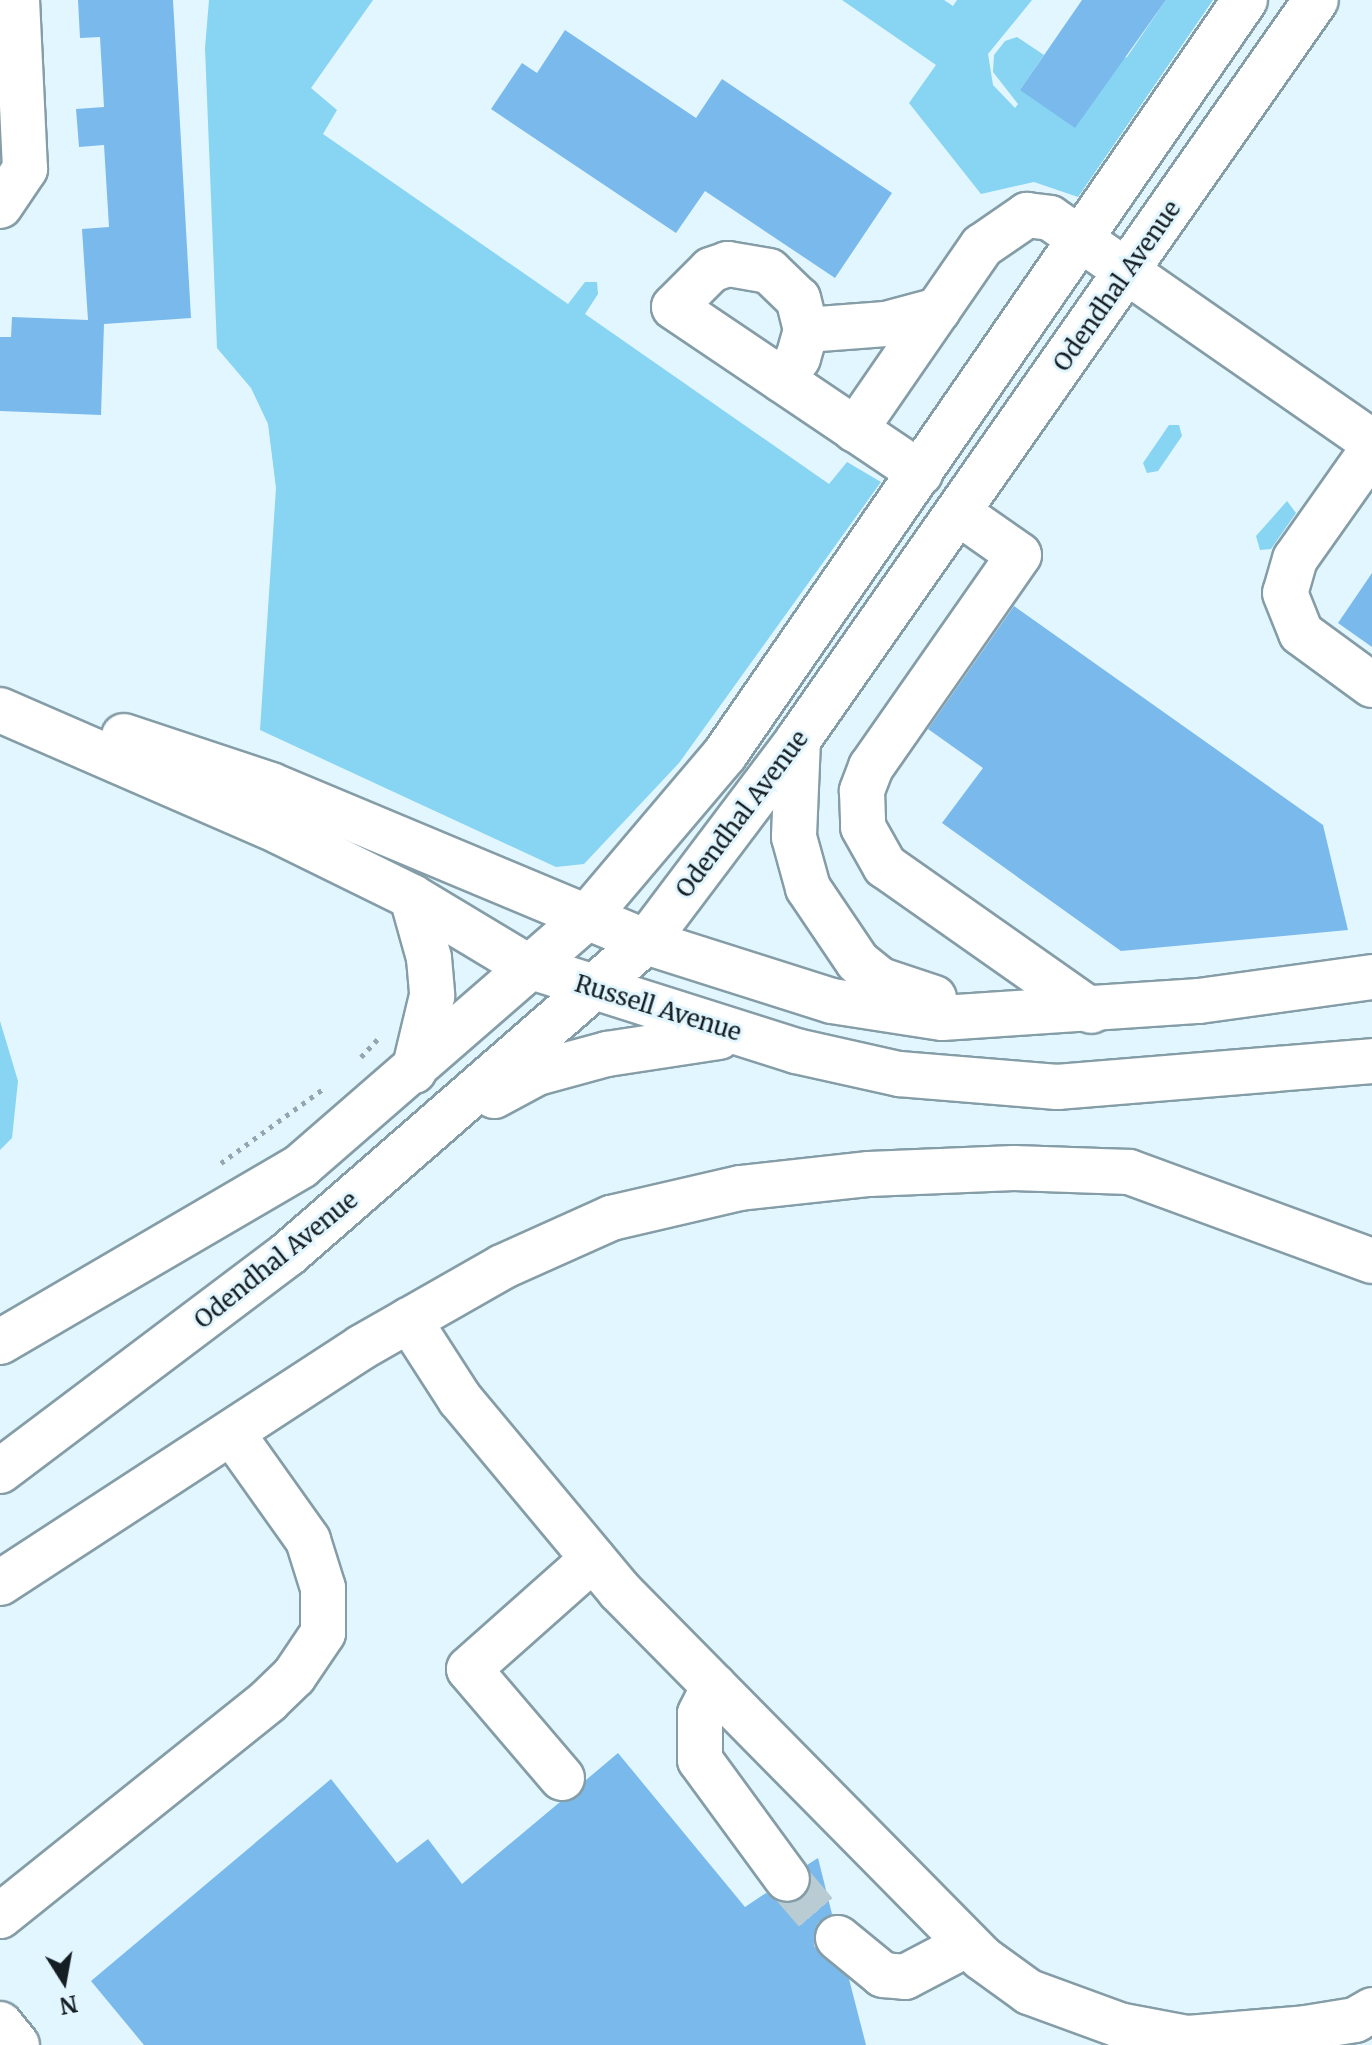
<!DOCTYPE html>
<style>
body{margin:0}
#map{position:relative;width:1372px;height:2045px;overflow:hidden;background:#e2f6ff;font-family:Merriweather,serif}
div>[style]{position:absolute}
[style*='--x']{left:calc(var(--x)*1px);top:calc(var(--y)*1px);width:calc(var(--w)*1px);rotate:calc(var(--a)*1deg)}
.green>*{inset:0;background:#87d4f3}
.building>*{inset:0;background:#7ab9ec}
.minor-tunnel>*{height:44px;margin-top:-22px;transform-origin:0;background:repeating-linear-gradient(90deg,#b9cbd3 0 44px,transparent 0 66px)}
.path>*{height:5px;margin-top:-2.5px;transform-origin:0;background:repeating-linear-gradient(90deg,#95a5ac 0 4px,transparent 0 10px)}
.roads{filter:drop-shadow(2px 0 #859da7) drop-shadow(-2px 0 #859da7) drop-shadow(0 2px #859da7) drop-shadow(0 -2px #859da7)}
.minor>*{height:44px;margin:-22px;padding:0 22px;transform-origin:22px;border-radius:22px;background:#fff}
span{translate:-50% -50%;white-space:nowrap;text-align:center;line-height:1.15;-webkit-text-stroke:6px #e2f6ff;paint-order:stroke}
.street-label{font-size:24px;color:#151e22}
.north{position:absolute;left:24px;top:1941px;width:80px;height:80px;-webkit-text-stroke:6px #e2f6ff;paint-order:stroke;rotate:169deg;font-size:22px;font-weight:700;line-height:32px;text-align:center;color:#151e22}
.north::after{content:'';display:block;margin:auto;width:28px;height:36px;background:#151e22;clip-path:polygon(50% 0,100% 100%,50% 72%,0 100%)}
</style>
<div id="map">
<div class="green">
<div style="clip-path:polygon(209px 0,373px 0,311px 88px,337px 110px,323px 134px,568px 304px,585px 282px,597px 282px,598px 294px,585px 314px,829px 484px,847px 462px,881px 482px,679px 763px,584px 864px,556px 867px,260px 730px,276px 488px,268px 424px,251px 388px,217px 348px,205px 48px)"></div>
<div style="clip-path:polygon(842px 0,944px 0,953px 6px,957px 0,1032px 0,988px 54px,993px 85px,1015px 108px,1018px 104px,993px 72px,994px 55px,1005px 41px,1017px 37px,1044px 55px,1020px 90px,1127px 57px,1166px 0,1213px 0,1078px 197px,1034px 182px,981px 194px,909px 103px,936px 65px)"></div>
<div style="clip-path:polygon(1169px 425px,1179px 425px,1182px 436px,1158px 471px,1147px 473px,1143px 463px)"></div>
<div style="clip-path:polygon(1287px 501px,1296px 513px,1271px 549px,1260px 550px,1256px 536px)"></div>
<div style="clip-path:polygon(0 1021px,18px 1081px,12px 1138px,0 1150px)"></div>
</div>
<div class="building">
<div style="clip-path:polygon(78px 0,173px 0,191px 318px,104px 324px,101px 415px,0 411px,0 337px,11px 337px,12px 317px,88px 320px,82px 229px,109px 227px,104px 145px,79px 147px,76px 109px,104px 107px,100px 37px,80px 38px)"></div>
<div style="clip-path:polygon(1082px 0,1166px 0,1075px 128px,1020px 90px)"></div>
<div style="clip-path:polygon(565px 30px,696px 118px,722px 79px,892px 193px,835px 278px,705px 191px,676px 233px,491px 109px,522px 63px,537px 73px)"></div>
<div style="clip-path:polygon(1372px 573px,1372px 647px,1338px 623px)"></div>
<div style="clip-path:polygon(1014px 606px,1323px 825px,1348px 930px,1121px 951px,942px 823px,983px 768px,928px 729px)"></div>
<div style="clip-path:polygon(618px 1753px,745px 1907px,766px 1893px,778px 1902px,801px 1900px,810px 1888px,807px 1865px,818px 1858px,832px 1914px,818px 1923px,814px 1946px,849px 1979px,866px 2045px,144px 2045px,91px 1981px,331px 1779px,397px 1863px,428px 1839px,462px 1884px,560px 1802px,578px 1797px,586px 1780px)"></div>
</div>
<div class="minor-tunnel">
<div style="--x:787;--y:1879;--w:78;--a:49.2"></div>
</div>
<div class="path">
<div style="--x:361;--y:1057;--w:26;--a:-47"></div>
<div style="--x:221;--y:1163;--w:126;--a:-36"></div>
</div>
<div class="roads">
<div class="minor">
<div style="--x:0;--y:206;--w:45;--a:-56"></div>
<div style="--x:25;--y:169;--w:169;--a:-92.7"></div>
<div style="--x:806;--y:330;--w:80;--a:-4.3"></div>
<div style="--x:886;--y:324;--w:54;--a:-15.1"></div>
<div style="--x:782;--y:380;--w:27;--a:-54"></div>
<div style="--x:798;--y:358;--w:29;--a:-74"></div>
<div style="--x:806;--y:330;--w:32;--a:-104"></div>
<div style="--x:798;--y:299;--w:40;--a:-136"></div>
<div style="--x:769;--y:271;--w:42;--a:-170.3"></div>
<div style="--x:728;--y:264;--w:18;--a:161"></div>
<div style="--x:711;--y:270;--w:52;--a:135"></div>
<div style="--x:674;--y:307;--w:297;--a:34"></div>
<div style="--x:855;--y:430;--w:224;--a:-55.4"></div>
<div style="--x:982;--y:246;--w:55;--a:-34.6"></div>
<div style="--x:1027;--y:215;--w:23;--a:7"></div>
<div style="--x:1050;--y:218;--w:392;--a:34.8"></div>
<div style="--x:1372;--y:450;--w:133;--a:125.2"></div>
<div style="--x:1295;--y:559;--w:35;--a:106"></div>
<div style="--x:1285;--y:593;--w:43;--a:68.2"></div>
<div style="--x:1301;--y:633;--w:88;--a:36.2"></div>
<div style="--x:959;--y:513;--w:73;--a:35"></div>
<div style="--x:1019;--y:555;--w:259;--a:124.9"></div>
<div style="--x:871;--y:767;--w:26;--a:111"></div>
<div style="--x:862;--y:791;--w:36;--a:88"></div>
<div style="--x:863;--y:827;--w:45;--a:60.6"></div>
<div style="--x:885;--y:866;--w:252;--a:35.1"></div>
<div style="--x:0;--y:710;--w:305;--a:23.5"></div>
<div style="--x:280;--y:832;--w:147;--a:26.2"></div>
<div style="--x:412;--y:897;--w:132;--a:31"></div>
<div style="--x:525;--y:965;--w:284;--a:17.6"></div>
<div style="--x:796;--y:1051;--w:106;--a:12.6"></div>
<div style="--x:899;--y:1074;--w:159;--a:4.7"></div>
<div style="--x:1057;--y:1087;--w:316;--a:-4.7"></div>
<div style="--x:124;--y:736;--w:155;--a:18.4"></div>
<div style="--x:271;--y:785;--w:407;--a:22.7"></div>
<div style="--x:646;--y:942;--w:195;--a:17.6"></div>
<div style="--x:832;--y:1001;--w:111;--a:8.8"></div>
<div style="--x:942;--y:1018;--w:258;--a:-3.8"></div>
<div style="--x:1199;--y:1001;--w:175;--a:-7.9"></div>
<div style="--x:798;--y:740;--w:97;--a:92.4"></div>
<div style="--x:794;--y:837;--w:53;--a:74.6"></div>
<div style="--x:808;--y:888;--w:89;--a:56"></div>
<div style="--x:858;--y:962;--w:28;--a:39"></div>
<div style="--x:880;--y:980;--w:57;--a:18.4"></div>
<div style="--x:412;--y:897;--w:63;--a:74.4"></div>
<div style="--x:429;--y:958;--w:38;--a:85"></div>
<div style="--x:432;--y:996;--w:77;--a:103.5"></div>
<div style="--x:494;--y:1096;--w:49;--a:-28.1"></div>
<div style="--x:537;--y:1073;--w:73;--a:-15.2"></div>
<div style="--x:607;--y:1054;--w:113;--a:-8.6"></div>
<div style="--x:409;--y:1320;--w:94;--a:57.2"></div>
<div style="--x:460;--y:1399;--w:249;--a:50.2"></div>
<div style="--x:619;--y:1590;--w:517;--a:45.39"></div>
<div style="--x:982;--y:1958;--w:58;--a:35.9"></div>
<div style="--x:1029;--y:1992;--w:96;--a:20.1"></div>
<div style="--x:1119;--y:2025;--w:70;--a:10.7"></div>
<div style="--x:1188;--y:2038;--w:118;--a:-4.8"></div>
<div style="--x:1306;--y:2028;--w:50;--a:-9.3"></div>
<div style="--x:1355;--y:2020;--w:20;--a:-30"></div>
<div style="--x:0;--y:1342;--w:349;--a:-30.3"></div>
<div style="--x:301;--y:1166;--w:378;--a:-41"></div>
<div style="--x:586;--y:918;--w:215;--a:-49.7"></div>
<div style="--x:725;--y:754;--w:916;--a:-55.41"></div>
<div style="--x:0;--y:1471;--w:361;--a:-37"></div>
<div style="--x:288;--y:1254;--w:475;--a:-41.1"></div>
<div style="--x:646;--y:942;--w:253;--a:-53"></div>
<div style="--x:798;--y:740;--w:903;--a:-55.01"></div>
<div style="--x:0;--y:1583;--w:432;--a:-33.1"></div>
<div style="--x:362;--y:1347;--w:161;--a:-29.7"></div>
<div style="--x:502;--y:1267;--w:120;--a:-24.2"></div>
<div style="--x:611;--y:1218;--w:132;--a:-13.1"></div>
<div style="--x:740;--y:1188;--w:130;--a:-6.2"></div>
<div style="--x:869;--y:1174;--w:145;--a:-2.4"></div>
<div style="--x:1014;--y:1168;--w:115;--a:2"></div>
<div style="--x:1129;--y:1172;--w:259;--a:20.1"></div>
<div style="--x:714;--y:1686;--w:31;--a:117"></div>
<div style="--x:700;--y:1714;--w:46;--a:90"></div>
<div style="--x:700;--y:1760;--w:147;--a:53.8"></div>
<div style="--x:562;--y:1778;--w:143;--a:-130.5"></div>
<div style="--x:469;--y:1669;--w:166;--a:-41.6"></div>
<div style="--x:0;--y:1916;--w:344;--a:-38.7"></div>
<div style="--x:268;--y:1701;--w:36;--a:-44"></div>
<div style="--x:294;--y:1676;--w:52;--a:-56"></div>
<div style="--x:323;--y:1633;--w:45;--a:-90"></div>
<div style="--x:323;--y:1588;--w:50;--a:-107.4"></div>
<div style="--x:308;--y:1540;--w:131;--a:-125.4"></div>
<div style="--x:838;--y:1938;--w:58;--a:39.4"></div>
<div style="--x:883;--y:1975;--w:22;--a:5"></div>
<div style="--x:905;--y:1977;--w:71;--a:-27.6"></div>
<div style="--x:0;--y:2024;--w:27;--a:51"></div>
</div>
</div>
<div class="street-label">
<span style="left:1117px;top:286px;rotate:-55deg">Odendhal Avenue</span>
<span style="left:742px;top:814px;rotate:-53deg">Odendhal Avenue</span>
<span style="left:658px;top:1008px;rotate:17deg">Russell Avenue</span>
<span style="left:276px;top:1260px;rotate:-39deg">Odendhal Avenue</span>
</div>
<div class="north">N</div>
</div>
